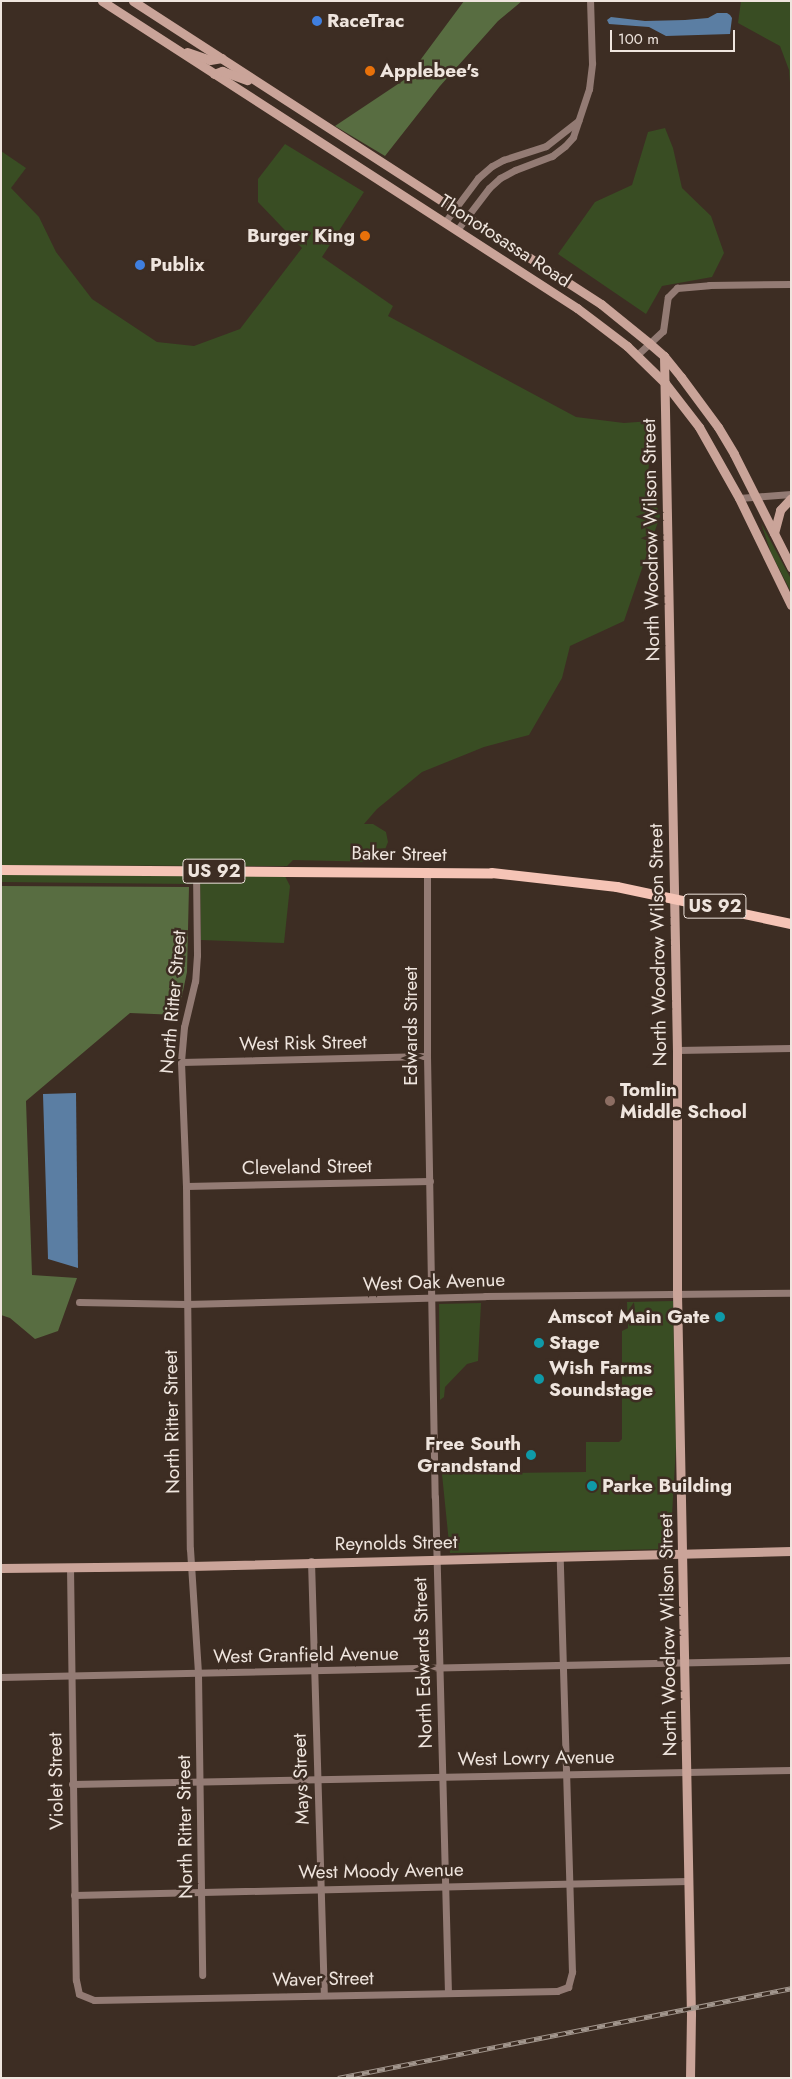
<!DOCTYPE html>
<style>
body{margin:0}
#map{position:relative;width:792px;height:2079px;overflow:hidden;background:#3d2d23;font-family:Jost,sans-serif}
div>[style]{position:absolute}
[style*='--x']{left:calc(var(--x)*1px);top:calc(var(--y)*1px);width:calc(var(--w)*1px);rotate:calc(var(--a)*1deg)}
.green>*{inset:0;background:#394d23}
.forest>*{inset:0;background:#586d41}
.water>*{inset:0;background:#5b7ea3}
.street>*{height:7px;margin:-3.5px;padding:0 3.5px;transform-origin:3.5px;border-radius:3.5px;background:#937b74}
.secondary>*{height:9px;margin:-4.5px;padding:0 4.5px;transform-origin:4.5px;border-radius:4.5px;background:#caa499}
.primary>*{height:10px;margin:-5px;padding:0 5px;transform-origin:5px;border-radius:5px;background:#f5c4b6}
.rail>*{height:4.5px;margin-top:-2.25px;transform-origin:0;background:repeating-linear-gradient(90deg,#3d2d23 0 8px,#a2968d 0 16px);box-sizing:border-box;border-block:1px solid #a2968d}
.dots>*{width:14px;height:14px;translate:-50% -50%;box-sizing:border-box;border:2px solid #3d2d23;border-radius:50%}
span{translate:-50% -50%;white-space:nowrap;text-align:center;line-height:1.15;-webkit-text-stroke:5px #3d2d23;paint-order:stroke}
.shield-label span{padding:1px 4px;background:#3d2d23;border:1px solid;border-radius:4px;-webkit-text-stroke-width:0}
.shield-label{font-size:18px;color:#efe5de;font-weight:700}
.poi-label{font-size:19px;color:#efe5de;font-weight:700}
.left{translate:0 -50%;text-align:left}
.right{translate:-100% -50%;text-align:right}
.street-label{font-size:19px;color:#efe5de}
.frame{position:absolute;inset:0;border:2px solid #efe5de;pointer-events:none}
.scale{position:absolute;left:610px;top:30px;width:125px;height:22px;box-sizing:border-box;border:2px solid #efe5de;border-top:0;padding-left:6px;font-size:15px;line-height:18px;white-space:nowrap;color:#efe5de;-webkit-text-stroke:4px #3d2d23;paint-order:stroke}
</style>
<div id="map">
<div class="green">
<div style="clip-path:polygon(741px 1px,791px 1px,791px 96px,789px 70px,780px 46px,738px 23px)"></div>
<div style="clip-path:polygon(665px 128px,673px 148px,682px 188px,711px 216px,724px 253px,712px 277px,662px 286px,646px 314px,558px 254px,595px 202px,632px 185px,648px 132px)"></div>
<div style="clip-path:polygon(285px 144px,364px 192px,322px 257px,393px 306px,388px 316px,576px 417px,624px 423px,651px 421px,648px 480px,660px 516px,624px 621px,570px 646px,562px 678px,529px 735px,484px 747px,422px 772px,377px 809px,364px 824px,373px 824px,386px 832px,388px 842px,380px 862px,293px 860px,287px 866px,1px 865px,1px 151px,26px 168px,11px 188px,39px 217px,56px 252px,92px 299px,157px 342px,194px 346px,240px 329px,302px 248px,258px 202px,258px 179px)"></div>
<div style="clip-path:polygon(761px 523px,791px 579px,791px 592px,771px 553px)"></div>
<div style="clip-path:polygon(1px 875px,192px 875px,192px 884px,1px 882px)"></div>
<div style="clip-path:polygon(200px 875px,285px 876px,290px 886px,284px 943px,201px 940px)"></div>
<div style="clip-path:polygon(673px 1301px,676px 1447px,670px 1549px,450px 1553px,442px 1474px,586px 1472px,586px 1442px,619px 1442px,622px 1439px,622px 1331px,628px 1328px,627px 1302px)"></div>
<div style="clip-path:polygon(481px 1303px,478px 1361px,467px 1364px,445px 1387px,444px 1397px,440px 1400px,439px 1304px)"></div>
</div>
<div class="forest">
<div style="clip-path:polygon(464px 1px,522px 1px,498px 21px,440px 86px,385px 156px,335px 126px,407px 78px)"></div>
<div style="clip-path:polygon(1px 886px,189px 887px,187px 972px,178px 1015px,130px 1013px,26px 1101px,32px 1275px,77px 1278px,58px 1331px,35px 1339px,10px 1318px,1px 1315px)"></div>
</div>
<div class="water">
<div style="clip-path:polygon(717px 13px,727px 13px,730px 15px,732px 18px,730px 34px,666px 36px,649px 27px,609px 24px,607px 20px,611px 17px,645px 21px,685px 20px,708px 18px)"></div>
<div style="clip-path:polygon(76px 1093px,78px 1268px,48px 1259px,43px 1094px)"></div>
</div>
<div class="street">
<div style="--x:445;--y:222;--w:55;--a:-53.1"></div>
<div style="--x:478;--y:178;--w:18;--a:-41"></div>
<div style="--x:492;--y:166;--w:13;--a:-29"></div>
<div style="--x:503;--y:160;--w:45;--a:-18"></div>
<div style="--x:546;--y:146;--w:41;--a:-38"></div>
<div style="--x:457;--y:230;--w:53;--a:-52.7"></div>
<div style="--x:489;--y:188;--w:15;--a:-42"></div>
<div style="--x:500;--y:178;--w:17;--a:-28"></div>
<div style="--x:515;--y:170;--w:40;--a:-21"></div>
<div style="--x:552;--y:156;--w:16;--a:-38"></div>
<div style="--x:565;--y:146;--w:12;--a:-48"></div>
<div style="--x:573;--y:137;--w:51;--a:-71.6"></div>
<div style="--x:589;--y:89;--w:26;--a:-83"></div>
<div style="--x:592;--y:63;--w:62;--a:-91.8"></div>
<div style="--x:637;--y:355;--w:35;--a:-43"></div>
<div style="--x:663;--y:331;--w:34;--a:-82"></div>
<div style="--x:668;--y:297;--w:13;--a:-45"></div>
<div style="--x:677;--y:288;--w:32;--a:-5"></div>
<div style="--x:709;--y:285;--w:82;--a:-0.7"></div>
<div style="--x:739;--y:498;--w:52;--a:-4.4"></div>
<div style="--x:196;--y:871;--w:84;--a:89.3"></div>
<div style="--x:197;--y:955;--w:26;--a:94"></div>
<div style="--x:195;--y:981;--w:47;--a:103.4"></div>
<div style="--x:184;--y:1027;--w:35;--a:95"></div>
<div style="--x:181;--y:1062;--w:124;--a:87.7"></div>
<div style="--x:186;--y:1186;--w:363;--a:89.4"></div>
<div style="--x:190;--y:1549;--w:125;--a:86.3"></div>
<div style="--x:198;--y:1674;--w:301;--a:89.2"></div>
<div style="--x:427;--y:871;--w:185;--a:90"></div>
<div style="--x:427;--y:1056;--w:441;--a:89"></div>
<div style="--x:435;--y:1497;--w:496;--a:88.5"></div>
<div style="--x:677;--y:1050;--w:114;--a:-1"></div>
<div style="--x:181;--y:1062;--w:246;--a:-1.4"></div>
<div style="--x:186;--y:1186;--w:244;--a:-1.2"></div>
<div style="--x:79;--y:1302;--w:107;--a:1.1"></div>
<div style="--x:186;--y:1304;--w:299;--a:-1.5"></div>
<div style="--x:485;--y:1296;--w:306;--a:-0.6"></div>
<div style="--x:311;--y:1561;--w:434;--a:88.3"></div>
<div style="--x:70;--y:1567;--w:413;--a:89.2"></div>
<div style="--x:76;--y:1980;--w:14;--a:78"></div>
<div style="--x:79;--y:1994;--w:16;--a:22"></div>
<div style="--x:94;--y:2000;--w:463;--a:-1.1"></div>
<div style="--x:557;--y:1991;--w:12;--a:-20"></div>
<div style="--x:568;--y:1987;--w:16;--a:-75"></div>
<div style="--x:572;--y:1972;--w:416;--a:-91.7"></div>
<div style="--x:1;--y:1677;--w:790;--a:-1.23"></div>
<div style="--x:72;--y:1784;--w:719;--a:-1.12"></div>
<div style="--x:74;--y:1895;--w:614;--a:-1.31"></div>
</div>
<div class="secondary">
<div style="--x:102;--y:1;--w:566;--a:32.88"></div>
<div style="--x:577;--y:308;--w:63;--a:37.2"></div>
<div style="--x:627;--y:346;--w:53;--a:44.2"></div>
<div style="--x:665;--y:383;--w:56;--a:52.3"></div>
<div style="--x:699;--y:427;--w:81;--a:60.6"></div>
<div style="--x:739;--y:498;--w:119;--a:64.1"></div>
<div style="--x:133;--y:1;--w:558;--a:32.92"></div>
<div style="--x:601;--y:304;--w:62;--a:39.1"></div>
<div style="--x:649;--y:343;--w:20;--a:41"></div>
<div style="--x:664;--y:356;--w:27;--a:51"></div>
<div style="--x:681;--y:377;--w:62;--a:53.5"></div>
<div style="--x:718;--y:427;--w:31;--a:59"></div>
<div style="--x:734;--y:454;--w:127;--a:63.2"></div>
<div style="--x:187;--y:52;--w:24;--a:19"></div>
<div style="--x:210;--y:60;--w:12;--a:-9"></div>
<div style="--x:214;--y:74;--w:9;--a:-21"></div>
<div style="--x:222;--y:71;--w:27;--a:20"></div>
<div style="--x:664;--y:356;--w:694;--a:88.93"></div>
<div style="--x:677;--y:1050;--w:243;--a:90"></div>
<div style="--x:677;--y:1293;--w:721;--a:88.89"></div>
<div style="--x:691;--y:2014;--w:64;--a:90.9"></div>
<div style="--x:774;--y:533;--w:24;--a:-75"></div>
<div style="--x:780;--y:510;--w:16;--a:-47"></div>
<div style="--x:1;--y:1568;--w:190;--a:-0.6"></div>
<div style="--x:191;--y:1566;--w:600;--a:-1.43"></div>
</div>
<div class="primary">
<div style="--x:1;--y:870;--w:491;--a:0.4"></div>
<div style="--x:492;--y:873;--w:126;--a:6.4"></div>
<div style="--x:617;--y:887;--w:178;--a:12"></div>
</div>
<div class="rail">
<div style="--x:338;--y:2078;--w:462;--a:-11.2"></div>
</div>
<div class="dots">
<div style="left:317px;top:21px;background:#3f7fe0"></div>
<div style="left:370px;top:71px;background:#e8710a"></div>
<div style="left:365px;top:236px;background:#e8710a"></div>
<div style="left:140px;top:265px;background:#3f7fe0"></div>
<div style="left:610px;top:1101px;background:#8d6e63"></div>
<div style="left:720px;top:1317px;background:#0f9aa8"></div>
<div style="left:539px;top:1343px;background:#0f9aa8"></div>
<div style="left:539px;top:1379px;background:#0f9aa8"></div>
<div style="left:531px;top:1455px;background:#0f9aa8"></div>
<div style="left:592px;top:1486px;background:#0f9aa8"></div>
</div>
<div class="shield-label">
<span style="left:214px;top:871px">US 92</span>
<span style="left:715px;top:906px">US 92</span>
</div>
<div class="poi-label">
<span class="left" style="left:327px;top:21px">RaceTrac</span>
<span class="left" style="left:380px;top:71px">Applebee's</span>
<span class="right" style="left:355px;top:236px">Burger King</span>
<span class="left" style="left:150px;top:265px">Publix</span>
<span class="left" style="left:620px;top:1101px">Tomlin<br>Middle School</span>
<span class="right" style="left:710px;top:1317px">Amscot Main Gate</span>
<span class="left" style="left:549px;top:1343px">Stage</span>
<span class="left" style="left:549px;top:1379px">Wish Farms<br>Soundstage</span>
<span class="right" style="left:521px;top:1455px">Free South<br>Grandstand</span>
<span class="left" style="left:602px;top:1486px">Parke Building</span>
</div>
<div class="street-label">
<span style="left:505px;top:241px;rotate:33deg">Thonotosassa Road</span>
<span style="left:651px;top:540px;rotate:-91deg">North Woodrow Wilson Street</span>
<span style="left:399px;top:854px;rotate:1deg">Baker Street</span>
<span style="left:658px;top:945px;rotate:-91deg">North Woodrow Wilson Street</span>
<span style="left:173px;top:1002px;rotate:-85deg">North Ritter Street</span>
<span style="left:411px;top:1026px;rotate:-90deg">Edwards Street</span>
<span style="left:303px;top:1043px;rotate:-1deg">West Risk Street</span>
<span style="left:307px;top:1167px;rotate:-1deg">Cleveland Street</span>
<span style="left:434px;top:1282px;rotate:-2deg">West Oak Avenue</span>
<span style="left:172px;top:1422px;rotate:-91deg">North Ritter Street</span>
<span style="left:396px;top:1543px;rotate:-1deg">Reynolds Street</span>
<span style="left:668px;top:1635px;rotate:-91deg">North Woodrow Wilson Street</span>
<span style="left:306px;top:1655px;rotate:-1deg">West Granfield Avenue</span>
<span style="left:423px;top:1663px;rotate:-92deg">North Edwards Street</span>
<span style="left:536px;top:1758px;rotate:-1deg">West Lowry Avenue</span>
<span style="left:301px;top:1779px;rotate:-92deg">Mays Street</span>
<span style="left:56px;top:1781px;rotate:-91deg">Violet Street</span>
<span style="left:185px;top:1827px;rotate:-91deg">North Ritter Street</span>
<span style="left:381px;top:1871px;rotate:-1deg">West Moody Avenue</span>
<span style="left:323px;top:1979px;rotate:-1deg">Waver Street</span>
</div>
<div class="frame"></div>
<div class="scale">100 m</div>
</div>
